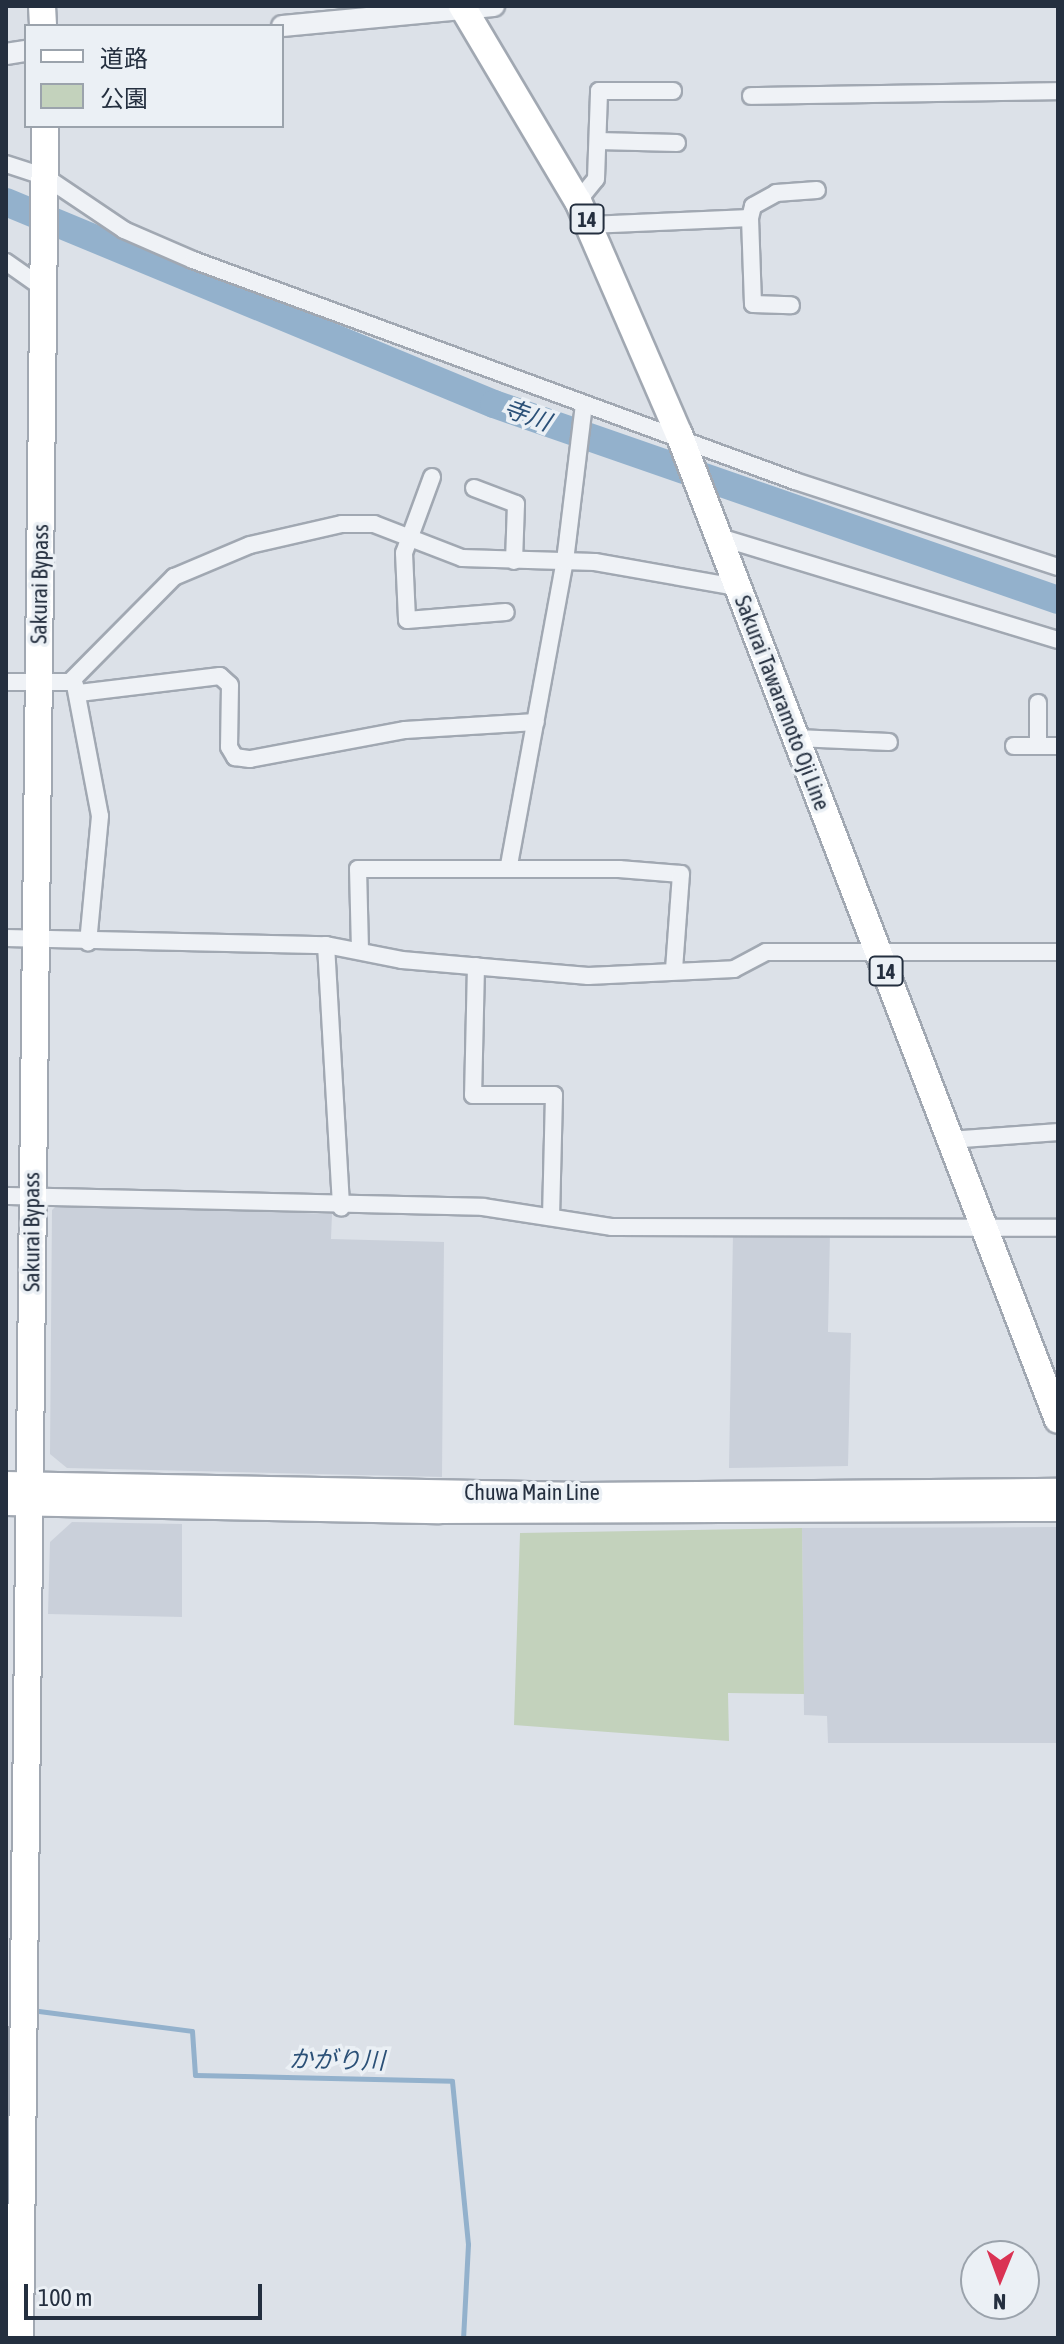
<!DOCTYPE html>
<meta charset="utf-8">
<style>
body{margin:0}
#map{position:relative;width:1064px;height:2344px;overflow:hidden;background:#dce1e8;font-family:"Asap Condensed","Noto Sans JP",sans-serif}
div>[style]{position:absolute}
[style*='--x']{left:calc(var(--x)*1px);top:calc(var(--y)*1px);width:calc(var(--w)*1px);rotate:calc(var(--a)*1deg)}
.built>*{inset:0;background:#cad0da}
.green>*{inset:0;background:#c3d2bc}
.stream>*{height:5px;margin:-2.5px;padding:0 2.5px;transform-origin:2.5px;border-radius:2.5px;background:#93b1cc}
.river>*{height:28px;margin:-14px;padding:0 14px;transform-origin:14px;border-radius:14px;background:#93b1cc}
.roads{filter:drop-shadow(2px 0 #a1a8b2) drop-shadow(-2px 0 #a1a8b2) drop-shadow(0 2px #a1a8b2) drop-shadow(0 -2px #a1a8b2)}
.minor>*{height:16px;margin:-8px;padding:0 8px;transform-origin:8px;border-radius:8px;background:#eff2f6}
.tertiary>*{height:20px;margin:-10px;padding:0 10px;transform-origin:10px;border-radius:10px;background:#eff2f6}
.secondary>*{height:22px;margin:-11px;padding:0 11px;transform-origin:11px;border-radius:11px;background:#fff}
.primary>*{height:26px;margin:-13px;padding:0 13px;transform-origin:13px;border-radius:13px;background:#fff}
.trunk>*{height:26px;margin:-13px;padding:0 13px;transform-origin:13px;border-radius:13px;background:#fff}
span{translate:-50% -50%;white-space:nowrap;text-align:center;line-height:1.15;-webkit-text-stroke:7px #ebf0f5;paint-order:stroke}
.shield-label span{padding:2px 6px;background:#ebf0f5;border:2px solid;border-radius:6px;-webkit-text-stroke-width:0}
.shield-label{font-size:20px;color:#242f3f;font-weight:700}
.street-label{font-size:22px;color:#242f3f}
.water-label{font-size:24px;color:#2b5077;font-style:italic}
.frame{position:absolute;inset:0;border:8px solid #242f3f;pointer-events:none}
.legend{position:absolute;left:24px;top:24px;width:260px;height:104px;box-sizing:border-box;background:#ebf0f5;border:2px solid #9ba3ac;margin:0;padding:10px 14px;list-style:none;font-size:24px;color:#242f3f}
.legend li{display:flex;align-items:center;gap:16px;height:40px}
.legend b{width:40px;border:2px solid #9ba3ac}
.north{position:absolute;left:960px;top:2240px;width:80px;height:80px;box-sizing:border-box;background:#ebf0f5;border:2px solid #9ba3ac;border-radius:50%;rotate:181deg;font-size:22px;font-weight:700;line-height:32px;text-align:center;color:#242f3f}
.north::after{content:'';display:block;margin:auto;width:28px;height:36px;background:#da3353;clip-path:polygon(50% 0,100% 100%,50% 72%,0 100%)}
.scale{position:absolute;left:24px;top:2284px;width:238px;height:36px;box-sizing:border-box;border:4px solid #242f3f;border-top:0;padding-left:10px;font-size:24px;line-height:28px;white-space:nowrap;color:#242f3f;-webkit-text-stroke:6px #ebf0f5;paint-order:stroke}
</style>
<div id="map">
<div class="built">
<div style="clip-path:polygon(58px 1204px,332px 1214px,331px 1239px,444px 1242px,442px 1477px,67px 1468px,50px 1454px,52px 1210px)"></div>
<div style="clip-path:polygon(733px 1233px,830px 1233px,828px 1332px,851px 1333px,848px 1466px,729px 1468px)"></div>
<div style="clip-path:polygon(72px 1522px,182px 1524px,182px 1617px,48px 1614px,50px 1542px)"></div>
<div style="clip-path:polygon(1058px 1527px,1058px 1743px,828px 1743px,827px 1716px,804px 1715px,802px 1528px)"></div>
</div>
<div class="green">
<div style="clip-path:polygon(802px 1528px,804px 1694px,728px 1693px,729px 1741px,514px 1725px,520px 1533px)"></div>
</div>
<div class="stream">
<div style="--x:31;--y:2010;--w:162;--a:7.4"></div>
<div style="--x:192;--y:2031;--w:44;--a:86.1"></div>
<div style="--x:195;--y:2075;--w:257;--a:1.3"></div>
<div style="--x:452;--y:2081;--w:164;--a:84.4"></div>
<div style="--x:468;--y:2244;--w:94;--a:93"></div>
</div>
<div class="river">
<div style="--x:6;--y:202;--w:528;--a:22.49"></div>
<div style="--x:494;--y:404;--w:597;--a:19.16"></div>
</div>
<div class="roads">
<div class="minor">
<div style="--x:751;--y:96;--w:307;--a:-0.9"></div>
<div style="--x:598;--y:141;--w:79;--a:1.5"></div>
<div style="--x:6;--y:164;--w:40;--a:18"></div>
<div style="--x:44;--y:176;--w:97;--a:34"></div>
<div style="--x:124;--y:230;--w:75;--a:23.5"></div>
<div style="--x:193;--y:260;--w:641;--a:20.16"></div>
<div style="--x:795;--y:481;--w:277;--a:18.1"></div>
<div style="--x:578;--y:201;--w:28;--a:-51"></div>
<div style="--x:596;--y:179;--w:88;--a:-88"></div>
<div style="--x:599;--y:91;--w:74;--a:0"></div>
<div style="--x:750;--y:218;--w:12;--a:-76"></div>
<div style="--x:753;--y:206;--w:26;--a:-29"></div>
<div style="--x:776;--y:193;--w:41;--a:-4.2"></div>
<div style="--x:589;--y:225;--w:161;--a:-2.5"></div>
<div style="--x:750;--y:218;--w:86;--a:88"></div>
<div style="--x:753;--y:304;--w:38;--a:2"></div>
<div style="--x:6;--y:262;--w:45;--a:35.1"></div>
<div style="--x:432;--y:477;--w:81;--a:110.2"></div>
<div style="--x:404;--y:553;--w:67;--a:87.4"></div>
<div style="--x:407;--y:620;--w:99;--a:-4.6"></div>
<div style="--x:474;--y:488;--w:45;--a:20.9"></div>
<div style="--x:516;--y:504;--w:57;--a:92"></div>
<div style="--x:716;--y:536;--w:357;--a:16.9"></div>
<div style="--x:6;--y:682;--w:64;--a:0"></div>
<div style="--x:70;--y:682;--w:148;--a:-45.3"></div>
<div style="--x:174;--y:577;--w:82;--a:-22.8"></div>
<div style="--x:250;--y:545;--w:94;--a:-12.9"></div>
<div style="--x:342;--y:524;--w:32;--a:0"></div>
<div style="--x:374;--y:524;--w:94;--a:21.1"></div>
<div style="--x:462;--y:558;--w:133;--a:1.7"></div>
<div style="--x:595;--y:562;--w:144;--a:10"></div>
<div style="--x:75;--y:685;--w:133;--a:79.2"></div>
<div style="--x:100;--y:816;--w:127;--a:95.4"></div>
<div style="--x:79;--y:693;--w:142;--a:-6.9"></div>
<div style="--x:220;--y:676;--w:13;--a:42"></div>
<div style="--x:230;--y:685;--w:62;--a:90.9"></div>
<div style="--x:229;--y:747;--w:12;--a:59"></div>
<div style="--x:235;--y:757;--w:15;--a:8"></div>
<div style="--x:250;--y:759;--w:158;--a:-10.6"></div>
<div style="--x:405;--y:730;--w:131;--a:-3.5"></div>
<div style="--x:1038;--y:703;--w:43;--a:90"></div>
<div style="--x:796;--y:738;--w:93;--a:2.5"></div>
<div style="--x:1014;--y:746;--w:44;--a:0"></div>
<div style="--x:509;--y:865;--w:309;--a:-79.6"></div>
<div style="--x:565;--y:561;--w:158;--a:-83.1"></div>
<div style="--x:6;--y:938;--w:320;--a:1.3"></div>
<div style="--x:326;--y:945;--w:77;--a:11.2"></div>
<div style="--x:402;--y:960;--w:187;--a:4.9"></div>
<div style="--x:588;--y:976;--w:146;--a:-2.7"></div>
<div style="--x:734;--y:969;--w:36;--a:-28"></div>
<div style="--x:766;--y:952;--w:292;--a:0"></div>
<div style="--x:326;--y:945;--w:263;--a:86.7"></div>
<div style="--x:360;--y:950;--w:81;--a:-91.4"></div>
<div style="--x:358;--y:869;--w:261;--a:0"></div>
<div style="--x:619;--y:869;--w:62;--a:4.6"></div>
<div style="--x:681;--y:874;--w:96;--a:94.2"></div>
<div style="--x:476;--y:966;--w:129;--a:91.3"></div>
<div style="--x:473;--y:1095;--w:81;--a:0"></div>
<div style="--x:554;--y:1095;--w:122;--a:91.4"></div>
<div style="--x:950;--y:1140;--w:108;--a:-4.2"></div>
<div style="--x:6;--y:1196;--w:477;--a:1.3"></div>
<div style="--x:483;--y:1207;--w:131;--a:8.8"></div>
<div style="--x:612;--y:1227;--w:446;--a:0.1"></div>
</div>
<div class="tertiary">
<div style="--x:282;--y:26;--w:213;--a:-5.4"></div>
<div style="--x:6;--y:54;--w:20;--a:-9"></div>
</div>
<div class="secondary">
<div style="--x:6;--y:1483;--w:576;--a:1.09"></div>
<div style="--x:582;--y:1494;--w:476;--a:-0.5"></div>
<div style="--x:6;--y:1504;--w:433;--a:1.1"></div>
<div style="--x:439;--y:1512;--w:619;--a:-0.19"></div>
</div>
<div class="primary">
<div style="--x:462;--y:6;--w:227;--a:59.3"></div>
<div style="--x:578;--y:201;--w:254;--a:66.6"></div>
<div style="--x:679;--y:434;--w:1056;--a:68.97"></div>
</div>
<div class="trunk">
<div style="--x:42;--y:6;--w:20;--a:87"></div>
<div style="--x:20;--y:2338;--w:2212;--a:-89.35"></div>
</div>
</div>
<div class="shield-label">
<span style="left:587px;top:219px">14</span>
<span style="left:886px;top:971px">14</span>
</div>
<div class="street-label">
<span style="left:40px;top:584px;rotate:-89deg">Sakurai Bypass</span>
<span style="left:782px;top:703px;rotate:69deg">Sakurai Tawaramoto Oji Line</span>
<span style="left:32px;top:1232px;rotate:-90deg">Sakurai Bypass</span>
<span style="left:532px;top:1493px">Chuwa Main Line</span>
</div>
<div class="water-label">
<span style="left:527px;top:415px;rotate:20deg">寺川</span>
<span style="left:337px;top:2060px;rotate:1deg">かがり川</span>
</div>
<div class="frame"></div>
<ul class="legend">
<li><b style="height:10px;background:#fff"></b>道路</li>
<li><b style="height:22px;background:#c3d2bc"></b>公園</li>
</ul>
<div class="north">N</div>
<div class="scale">100 m</div>
</div>
